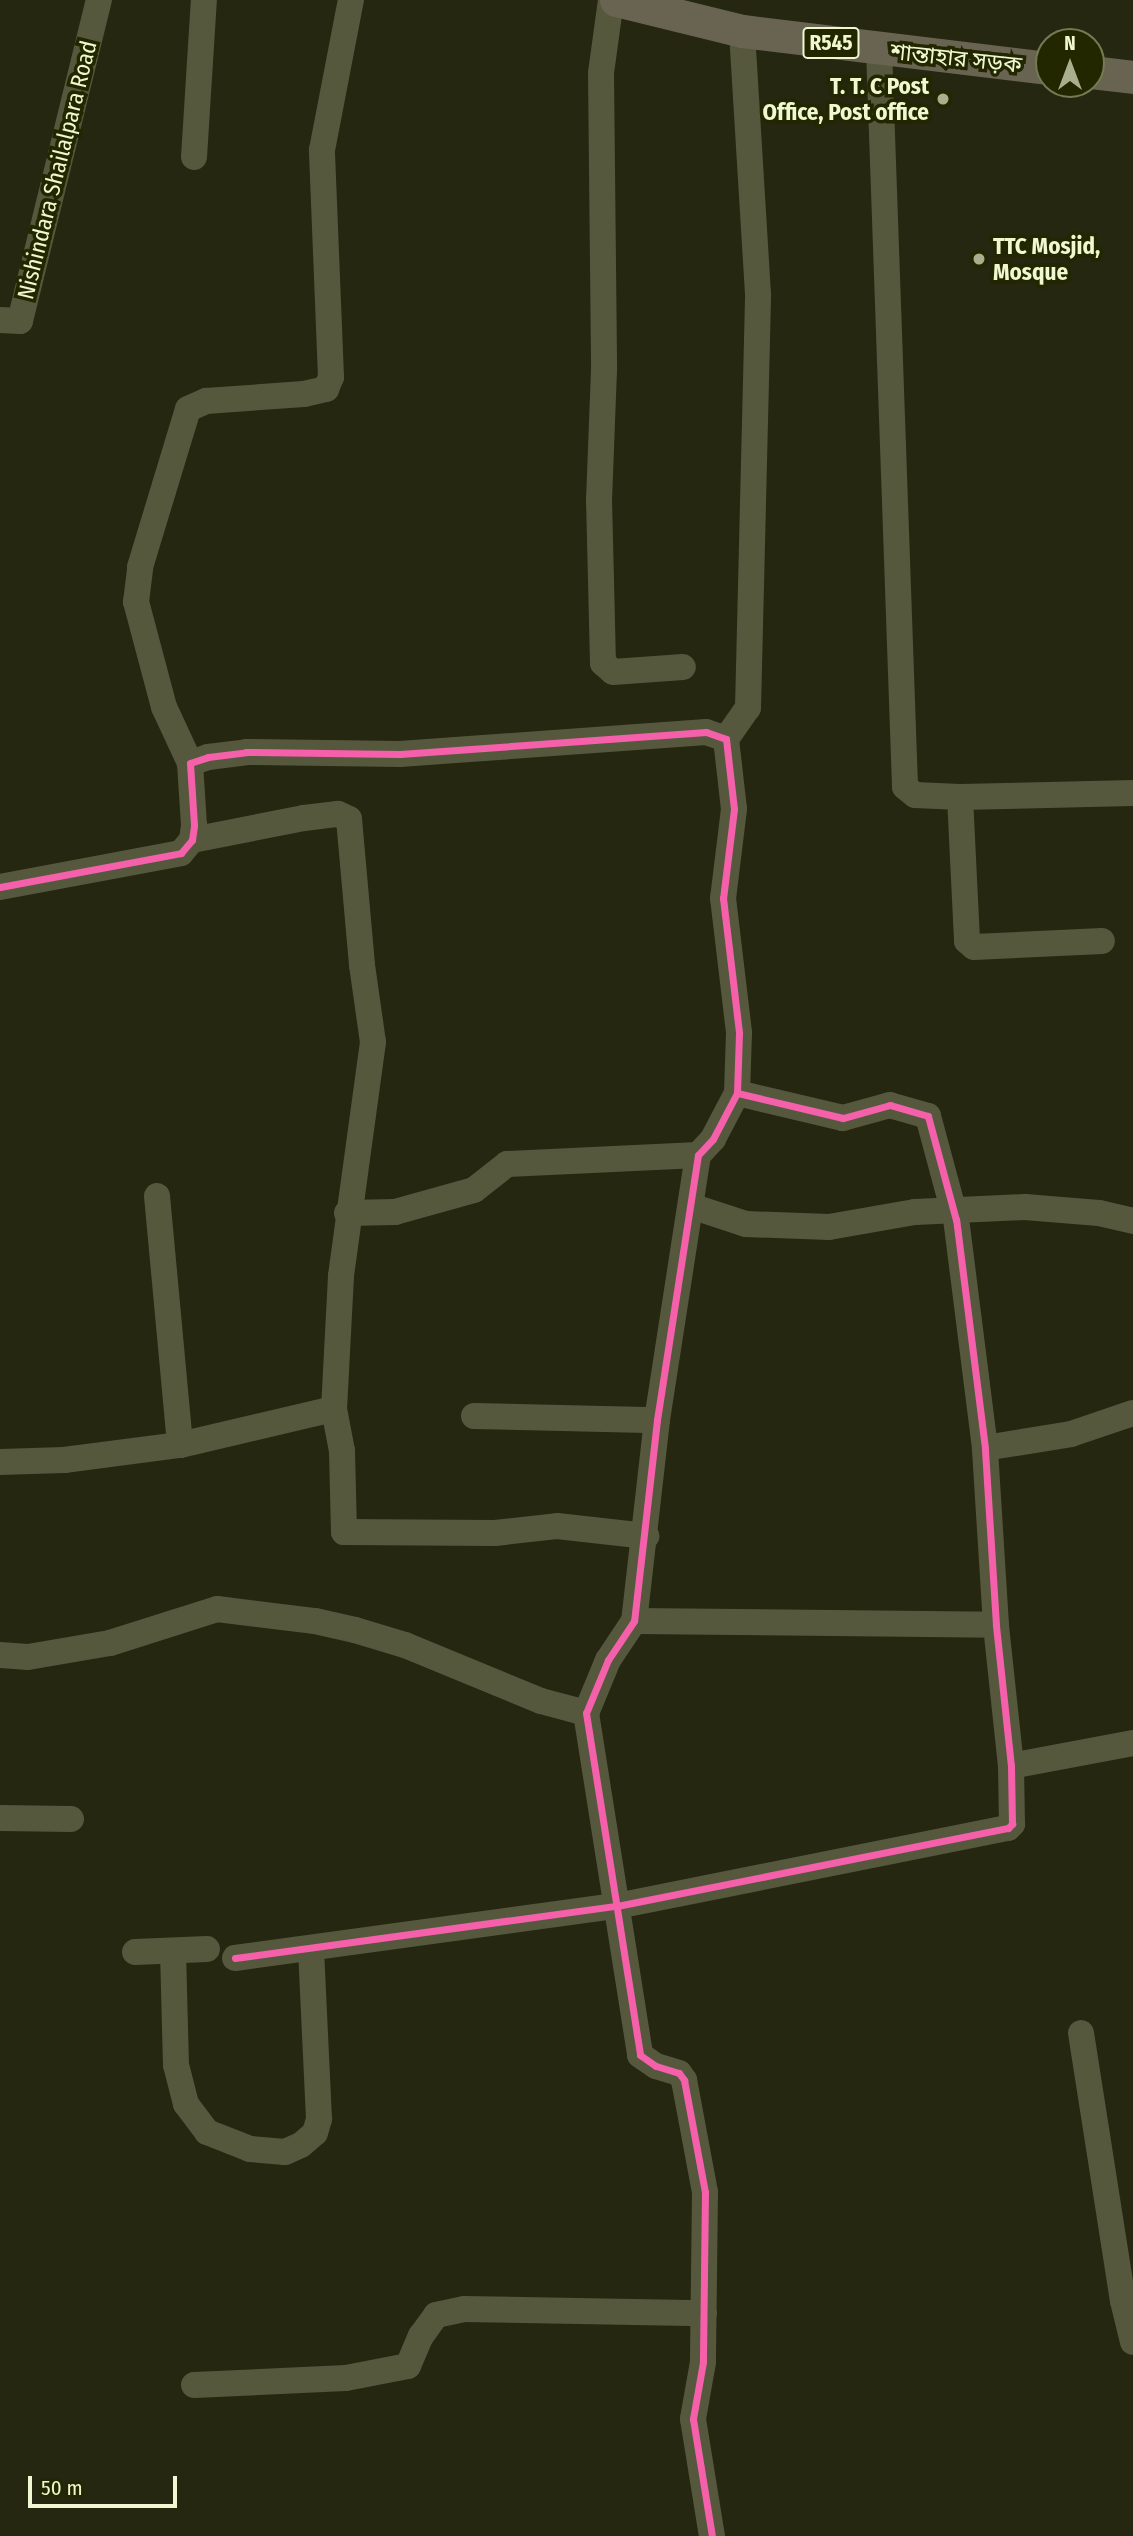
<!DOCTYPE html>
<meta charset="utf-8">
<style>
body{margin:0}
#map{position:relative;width:1133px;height:2536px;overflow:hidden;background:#252711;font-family:"Fira Sans Condensed","Noto Sans Bengali",sans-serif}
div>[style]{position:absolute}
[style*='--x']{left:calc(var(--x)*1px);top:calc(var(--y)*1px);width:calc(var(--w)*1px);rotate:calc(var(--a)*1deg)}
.minor>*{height:26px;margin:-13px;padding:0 13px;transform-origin:13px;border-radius:13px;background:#55583d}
.major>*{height:33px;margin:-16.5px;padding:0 16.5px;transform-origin:16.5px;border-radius:16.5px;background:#696452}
.cycleway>*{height:7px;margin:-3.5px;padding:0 3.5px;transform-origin:3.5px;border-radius:3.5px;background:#f560ab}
.dots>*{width:19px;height:19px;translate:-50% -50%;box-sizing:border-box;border:4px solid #222700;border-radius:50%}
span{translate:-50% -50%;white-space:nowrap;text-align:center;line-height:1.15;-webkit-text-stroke:7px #222700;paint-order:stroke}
.shield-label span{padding:2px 5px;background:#222700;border:2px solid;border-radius:5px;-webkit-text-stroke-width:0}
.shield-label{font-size:21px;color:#f0f8d1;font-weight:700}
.street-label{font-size:23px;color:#f0f8d1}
.poi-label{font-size:23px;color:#f0f8d1;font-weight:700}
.right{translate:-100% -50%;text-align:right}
.left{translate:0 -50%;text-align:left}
.north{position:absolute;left:1035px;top:28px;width:70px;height:70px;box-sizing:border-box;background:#222700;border:2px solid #747b54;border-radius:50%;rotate:0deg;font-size:19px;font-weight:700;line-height:28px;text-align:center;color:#f0f8d1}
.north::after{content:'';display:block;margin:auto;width:24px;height:32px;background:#a9af8e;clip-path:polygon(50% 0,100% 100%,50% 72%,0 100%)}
.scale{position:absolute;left:28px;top:2476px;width:149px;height:32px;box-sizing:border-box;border:4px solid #f0f8d1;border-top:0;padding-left:9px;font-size:21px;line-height:24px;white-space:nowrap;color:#f0f8d1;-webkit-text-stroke:5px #222700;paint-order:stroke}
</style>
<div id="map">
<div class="minor">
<div style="--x:611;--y:0;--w:74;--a:97.8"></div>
<div style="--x:601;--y:73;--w:297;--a:89.4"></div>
<div style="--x:604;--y:370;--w:129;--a:92.2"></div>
<div style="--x:599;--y:499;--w:164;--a:88.6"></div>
<div style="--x:603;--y:663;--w:13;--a:42"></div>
<div style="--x:613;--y:672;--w:70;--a:-4.1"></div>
<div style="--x:879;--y:49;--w:738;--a:87.98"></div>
<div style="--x:905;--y:787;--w:13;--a:39"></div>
<div style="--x:915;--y:795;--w:45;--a:2.5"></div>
<div style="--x:960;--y:797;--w:173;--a:-1.3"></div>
<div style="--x:194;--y:157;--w:157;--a:-86.4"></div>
<div style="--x:0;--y:320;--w:20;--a:3"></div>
<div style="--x:20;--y:321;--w:331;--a:-76.2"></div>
<div style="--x:726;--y:739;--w:38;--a:-55"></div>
<div style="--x:748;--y:708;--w:414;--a:-88.6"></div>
<div style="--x:758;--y:294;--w:263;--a:-93.5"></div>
<div style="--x:190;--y:763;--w:62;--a:-114.9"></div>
<div style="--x:164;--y:707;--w:109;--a:-104.9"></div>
<div style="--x:136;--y:602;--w:35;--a:-83"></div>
<div style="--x:140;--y:567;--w:165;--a:-73.1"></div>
<div style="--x:188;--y:409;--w:20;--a:-24"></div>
<div style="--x:206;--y:401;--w:98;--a:-4.1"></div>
<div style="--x:304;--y:394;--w:23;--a:-13"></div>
<div style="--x:326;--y:389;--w:13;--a:-67"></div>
<div style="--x:331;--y:377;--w:227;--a:-92.3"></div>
<div style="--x:322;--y:150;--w:153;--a:-79.1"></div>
<div style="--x:960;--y:797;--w:144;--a:87.2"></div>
<div style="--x:967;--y:941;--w:9;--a:41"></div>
<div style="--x:974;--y:947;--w:128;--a:-2.7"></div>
<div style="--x:192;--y:840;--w:114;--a:-11.1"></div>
<div style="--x:304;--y:818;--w:34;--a:-7"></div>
<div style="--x:338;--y:814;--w:12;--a:24"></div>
<div style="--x:349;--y:819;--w:147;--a:84.9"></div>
<div style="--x:362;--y:965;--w:78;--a:81.9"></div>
<div style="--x:373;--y:1042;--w:236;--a:97.8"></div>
<div style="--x:341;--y:1276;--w:133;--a:93"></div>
<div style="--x:334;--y:1409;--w:43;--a:79.2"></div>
<div style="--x:342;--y:1451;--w:81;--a:88.6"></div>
<div style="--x:344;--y:1532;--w:151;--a:0.4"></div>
<div style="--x:495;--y:1533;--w:62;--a:-6.4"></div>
<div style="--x:557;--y:1526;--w:90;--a:6.4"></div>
<div style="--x:0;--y:887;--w:184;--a:-10.6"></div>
<div style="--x:181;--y:853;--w:17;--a:-50"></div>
<div style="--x:192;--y:840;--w:15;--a:-82"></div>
<div style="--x:194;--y:825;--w:62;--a:-93.7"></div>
<div style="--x:190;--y:763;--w:19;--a:-18"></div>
<div style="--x:208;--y:757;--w:38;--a:-7"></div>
<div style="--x:246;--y:752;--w:154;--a:0.7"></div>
<div style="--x:400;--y:754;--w:307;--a:-4.1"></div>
<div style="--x:706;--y:732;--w:21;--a:19"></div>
<div style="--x:726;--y:739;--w:70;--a:83.5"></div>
<div style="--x:734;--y:809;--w:90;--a:97"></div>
<div style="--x:723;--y:898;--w:136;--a:83.2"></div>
<div style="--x:739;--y:1033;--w:60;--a:91.9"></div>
<div style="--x:737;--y:1093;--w:52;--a:117.6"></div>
<div style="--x:713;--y:1139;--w:22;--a:133"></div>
<div style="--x:698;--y:1155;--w:268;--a:98.8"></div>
<div style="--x:657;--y:1420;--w:202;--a:96.5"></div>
<div style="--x:634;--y:1621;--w:47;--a:123.7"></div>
<div style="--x:608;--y:1660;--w:57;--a:112.5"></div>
<div style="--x:586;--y:1713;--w:346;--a:81"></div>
<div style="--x:640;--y:2055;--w:19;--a:35"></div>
<div style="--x:656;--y:2066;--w:24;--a:17"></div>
<div style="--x:679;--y:2073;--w:9;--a:54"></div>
<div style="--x:684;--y:2080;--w:114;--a:79.4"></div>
<div style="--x:705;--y:2192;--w:170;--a:90.7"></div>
<div style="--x:703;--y:2362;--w:58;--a:100"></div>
<div style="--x:693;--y:2419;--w:119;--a:80.8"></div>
<div style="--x:157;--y:1196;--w:250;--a:84.7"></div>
<div style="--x:691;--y:1206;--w:58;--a:18.1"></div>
<div style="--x:746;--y:1224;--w:83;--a:2.1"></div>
<div style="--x:829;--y:1227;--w:87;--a:-9.9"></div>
<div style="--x:915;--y:1212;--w:110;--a:-2.6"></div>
<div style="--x:1025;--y:1207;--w:74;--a:4.6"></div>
<div style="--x:1099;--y:1213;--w:35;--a:13"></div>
<div style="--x:347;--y:1213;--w:48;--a:-1.2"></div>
<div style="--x:395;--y:1212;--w:82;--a:-15.6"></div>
<div style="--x:474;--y:1190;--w:42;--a:-38.2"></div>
<div style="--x:507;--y:1164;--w:191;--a:-2.7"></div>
<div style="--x:474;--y:1416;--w:183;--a:1.3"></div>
<div style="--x:985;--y:1448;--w:87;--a:-9.2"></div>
<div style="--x:1071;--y:1434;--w:65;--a:-18.7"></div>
<div style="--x:0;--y:1462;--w:64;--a:-1.8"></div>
<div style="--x:64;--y:1460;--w:117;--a:-7.4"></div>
<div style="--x:180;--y:1445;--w:158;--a:-13.2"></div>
<div style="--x:634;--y:1621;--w:362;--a:0.6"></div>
<div style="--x:0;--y:1655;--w:28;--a:4"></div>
<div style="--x:28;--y:1657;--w:83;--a:-9.7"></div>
<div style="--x:110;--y:1643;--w:112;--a:-17.6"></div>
<div style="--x:217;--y:1609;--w:99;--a:7"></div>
<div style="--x:315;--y:1621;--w:41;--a:12.7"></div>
<div style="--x:355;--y:1630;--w:52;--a:16.7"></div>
<div style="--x:405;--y:1645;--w:147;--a:22.4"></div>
<div style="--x:541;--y:1701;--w:47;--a:14.9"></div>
<div style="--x:1011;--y:1766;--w:124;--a:-10.7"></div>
<div style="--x:0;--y:1818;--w:71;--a:0.8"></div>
<div style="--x:173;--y:1951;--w:114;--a:88.5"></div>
<div style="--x:176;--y:2065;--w:40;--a:75.6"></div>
<div style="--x:186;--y:2104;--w:35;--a:53"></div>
<div style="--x:207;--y:2132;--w:46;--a:21.6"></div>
<div style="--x:250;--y:2149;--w:35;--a:5"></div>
<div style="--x:285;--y:2152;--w:17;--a:-24"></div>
<div style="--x:301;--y:2145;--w:18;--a:-41"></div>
<div style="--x:315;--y:2133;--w:15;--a:-74"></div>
<div style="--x:319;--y:2119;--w:169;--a:-92.7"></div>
<div style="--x:135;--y:1952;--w:72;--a:-2.4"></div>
<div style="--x:235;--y:1958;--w:386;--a:-7.8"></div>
<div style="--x:617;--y:1906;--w:399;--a:-11.3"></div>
<div style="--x:1008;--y:1828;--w:6;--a:-45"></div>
<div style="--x:1012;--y:1824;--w:58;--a:-91"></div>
<div style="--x:1011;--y:1766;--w:142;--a:-96.1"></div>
<div style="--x:996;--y:1625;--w:177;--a:-93.6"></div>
<div style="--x:985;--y:1448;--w:230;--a:-97.2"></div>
<div style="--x:956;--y:1220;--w:108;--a:-105.1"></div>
<div style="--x:928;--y:1116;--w:40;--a:-164"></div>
<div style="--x:890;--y:1105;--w:49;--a:164.5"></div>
<div style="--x:843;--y:1118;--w:109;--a:-166.7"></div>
<div style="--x:1081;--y:2033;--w:271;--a:81.1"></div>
<div style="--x:1123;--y:2301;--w:42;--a:76.3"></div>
<div style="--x:194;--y:2385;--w:152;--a:-2.6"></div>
<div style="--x:346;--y:2378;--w:63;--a:-11"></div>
<div style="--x:408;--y:2366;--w:33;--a:-67"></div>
<div style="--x:421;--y:2336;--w:26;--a:-54"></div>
<div style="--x:436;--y:2315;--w:29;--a:-12"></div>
<div style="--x:464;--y:2309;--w:240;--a:1"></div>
</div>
<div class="major">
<div style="--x:616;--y:0;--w:130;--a:13.8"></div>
<div style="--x:742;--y:31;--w:309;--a:6.9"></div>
<div style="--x:1091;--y:72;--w:42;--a:6.8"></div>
</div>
<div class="cycleway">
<div style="--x:0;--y:887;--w:184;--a:-10.6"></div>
<div style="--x:181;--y:853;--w:17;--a:-50"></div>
<div style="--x:192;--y:840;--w:15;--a:-82"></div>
<div style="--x:194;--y:825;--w:62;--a:-93.7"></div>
<div style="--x:190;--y:763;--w:19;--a:-18"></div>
<div style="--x:208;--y:757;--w:38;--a:-7"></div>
<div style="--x:246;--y:752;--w:154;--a:0.7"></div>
<div style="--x:400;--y:754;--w:307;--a:-4.1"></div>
<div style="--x:706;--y:732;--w:21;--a:19"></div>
<div style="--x:726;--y:739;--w:70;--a:83.5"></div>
<div style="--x:734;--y:809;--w:90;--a:97"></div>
<div style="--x:723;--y:898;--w:136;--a:83.2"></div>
<div style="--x:739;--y:1033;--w:60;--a:91.9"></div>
<div style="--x:737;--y:1093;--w:52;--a:117.6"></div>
<div style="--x:713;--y:1139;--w:22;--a:133"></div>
<div style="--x:698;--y:1155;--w:268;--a:98.8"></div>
<div style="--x:657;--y:1420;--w:202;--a:96.5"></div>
<div style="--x:634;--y:1621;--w:47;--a:123.7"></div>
<div style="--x:608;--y:1660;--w:57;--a:112.5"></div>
<div style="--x:586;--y:1713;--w:346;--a:81"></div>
<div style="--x:640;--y:2055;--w:19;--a:35"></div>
<div style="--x:656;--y:2066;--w:24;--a:17"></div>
<div style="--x:679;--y:2073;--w:9;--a:54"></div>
<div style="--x:684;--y:2080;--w:114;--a:79.4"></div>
<div style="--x:705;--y:2192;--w:170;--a:90.7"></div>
<div style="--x:703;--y:2362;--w:58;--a:100"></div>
<div style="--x:693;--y:2419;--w:119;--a:80.8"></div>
<div style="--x:235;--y:1958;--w:386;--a:-7.8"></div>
<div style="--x:617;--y:1906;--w:399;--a:-11.3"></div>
<div style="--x:1008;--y:1828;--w:6;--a:-45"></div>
<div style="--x:1012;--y:1824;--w:58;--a:-91"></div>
<div style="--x:1011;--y:1766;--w:142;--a:-96.1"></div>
<div style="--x:996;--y:1625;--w:177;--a:-93.6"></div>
<div style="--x:985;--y:1448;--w:230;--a:-97.2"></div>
<div style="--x:956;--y:1220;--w:108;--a:-105.1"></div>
<div style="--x:928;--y:1116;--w:40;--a:-164"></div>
<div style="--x:890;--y:1105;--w:49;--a:164.5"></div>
<div style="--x:843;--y:1118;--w:109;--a:-166.7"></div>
</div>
<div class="dots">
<div style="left:943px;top:99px;background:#a9af8e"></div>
<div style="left:979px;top:259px;background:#a9af8e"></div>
</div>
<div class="shield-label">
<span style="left:831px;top:43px">R545</span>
</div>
<div class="street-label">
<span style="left:956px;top:58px;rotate:6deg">শান্তাহার সড়ক</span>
<span style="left:57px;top:170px;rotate:-76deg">Nishindara Shailalpara Road</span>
</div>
<div class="poi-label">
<span class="right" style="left:929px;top:99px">T. T. C Post<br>Office, Post office</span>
<span class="left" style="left:993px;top:259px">TTC Mosjid,<br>Mosque</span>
</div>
<div class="north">N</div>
<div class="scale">50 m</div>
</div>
